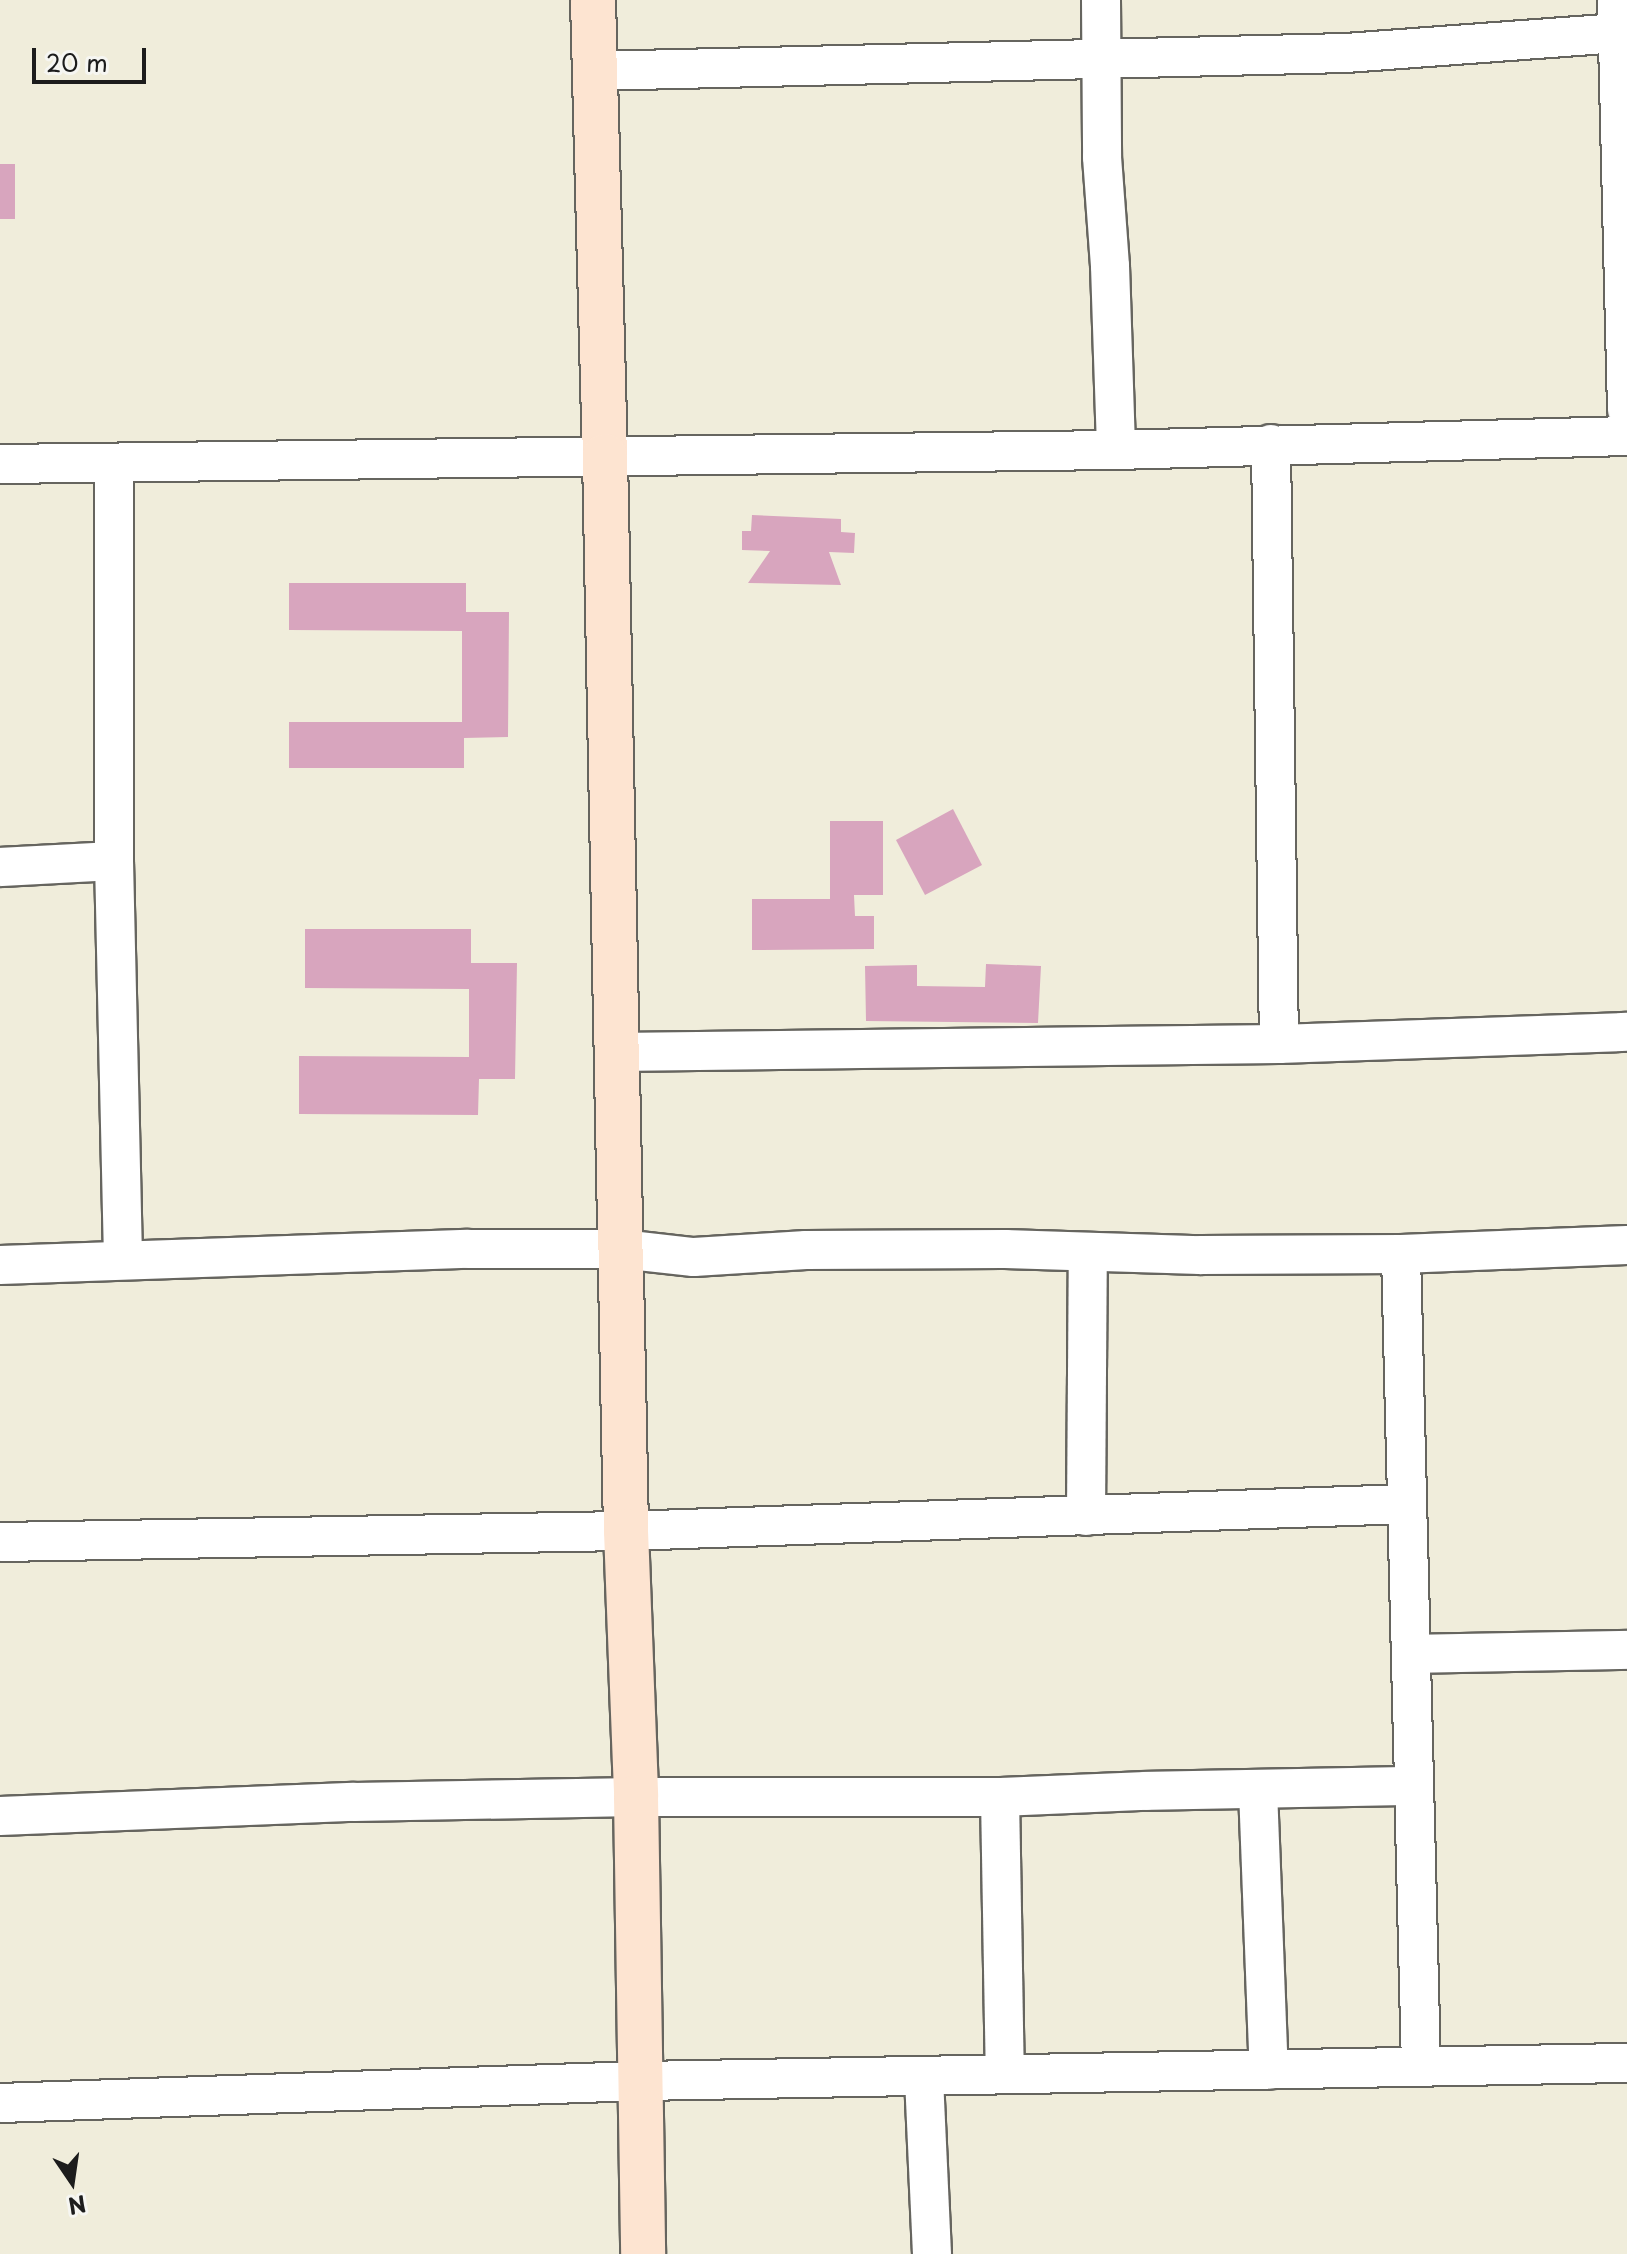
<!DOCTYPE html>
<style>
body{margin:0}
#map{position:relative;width:1627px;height:2254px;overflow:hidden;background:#f0eddb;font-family:"Playpen Sans",sans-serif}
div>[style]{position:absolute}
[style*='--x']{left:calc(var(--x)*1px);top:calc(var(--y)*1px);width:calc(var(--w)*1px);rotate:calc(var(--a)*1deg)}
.building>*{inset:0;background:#d8a5be}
.roads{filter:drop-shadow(2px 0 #66655f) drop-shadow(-2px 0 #66655f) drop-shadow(0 2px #66655f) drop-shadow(0 -2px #66655f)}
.street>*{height:38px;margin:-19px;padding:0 19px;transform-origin:19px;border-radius:19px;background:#fff}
.secondary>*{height:44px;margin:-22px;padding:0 22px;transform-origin:22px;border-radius:22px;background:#fde4d1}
span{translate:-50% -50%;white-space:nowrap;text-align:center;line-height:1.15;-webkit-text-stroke:6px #f6f6f2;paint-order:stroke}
.north{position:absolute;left:32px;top:2142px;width:80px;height:80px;-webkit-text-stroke:6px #f6f6f2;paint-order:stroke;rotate:167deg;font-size:22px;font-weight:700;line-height:32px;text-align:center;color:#1c1c1c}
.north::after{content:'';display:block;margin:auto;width:28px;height:36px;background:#1c1c1c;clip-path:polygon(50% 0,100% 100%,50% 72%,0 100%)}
.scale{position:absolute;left:32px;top:48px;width:114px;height:36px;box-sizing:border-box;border:4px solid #1c1c1c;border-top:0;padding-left:10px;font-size:24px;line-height:28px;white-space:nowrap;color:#1c1c1c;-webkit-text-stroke:6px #f6f6f2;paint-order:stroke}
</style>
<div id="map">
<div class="building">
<div style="clip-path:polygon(0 164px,15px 164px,15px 219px,0 219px)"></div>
<div style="clip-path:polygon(752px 515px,841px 519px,841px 532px,855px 533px,854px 553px,829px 552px,841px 585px,748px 583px,770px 551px,742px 550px,742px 531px,751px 531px)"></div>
<div style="clip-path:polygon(289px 583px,466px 583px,466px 612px,509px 612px,508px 737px,464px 738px,464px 768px,289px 768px,289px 722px,462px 722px,462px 631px,289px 630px)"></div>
<div style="clip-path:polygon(953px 809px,982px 865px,925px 895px,896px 840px)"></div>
<div style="clip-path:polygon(830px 821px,883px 821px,883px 895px,854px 895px,855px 916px,874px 916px,874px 949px,752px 950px,752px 899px,830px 899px)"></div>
<div style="clip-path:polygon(305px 929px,471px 929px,471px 963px,517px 963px,515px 1079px,479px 1079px,478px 1115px,299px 1114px,299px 1056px,469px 1057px,469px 989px,305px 988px)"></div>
<div style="clip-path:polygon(986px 964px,1041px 966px,1038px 1023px,866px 1021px,865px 966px,917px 965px,917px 986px,985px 987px)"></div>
</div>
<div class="roads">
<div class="street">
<div style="--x:1101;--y:0;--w:157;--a:89.6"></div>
<div style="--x:1102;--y:157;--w:109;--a:85.8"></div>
<div style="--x:1110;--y:266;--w:184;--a:88.1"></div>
<div style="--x:1617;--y:0;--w:410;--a:88.6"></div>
<div style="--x:594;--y:71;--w:752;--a:-1.37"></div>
<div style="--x:1346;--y:53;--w:272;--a:-4.2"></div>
<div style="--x:1271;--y:444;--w:600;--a:89.24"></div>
<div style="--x:114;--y:463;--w:398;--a:90"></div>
<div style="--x:114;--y:861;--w:399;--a:88.7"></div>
<div style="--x:0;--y:464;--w:1116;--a:-0.72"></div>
<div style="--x:1116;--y:450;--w:511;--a:-1.57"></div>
<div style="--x:0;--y:867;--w:114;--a:-3"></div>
<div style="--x:616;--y:1052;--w:663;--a:-0.69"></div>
<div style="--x:1279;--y:1044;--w:348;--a:-2"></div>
<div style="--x:1401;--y:1254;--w:813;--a:88.59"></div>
<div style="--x:0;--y:1265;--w:468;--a:-2"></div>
<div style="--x:468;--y:1249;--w:153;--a:0"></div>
<div style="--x:621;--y:1249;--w:73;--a:6.3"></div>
<div style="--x:694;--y:1257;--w:112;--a:-3.6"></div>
<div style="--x:806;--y:1250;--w:199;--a:-0.3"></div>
<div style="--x:1005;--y:1249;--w:195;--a:1.8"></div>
<div style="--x:1200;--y:1255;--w:201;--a:-0.3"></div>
<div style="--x:1401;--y:1254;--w:226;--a:-2.3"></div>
<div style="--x:1086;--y:1516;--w:263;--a:-89.6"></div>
<div style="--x:0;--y:1542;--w:626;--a:-1.01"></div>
<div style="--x:626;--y:1531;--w:780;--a:-1.98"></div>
<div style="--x:1413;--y:1654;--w:214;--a:-1.1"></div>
<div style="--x:1258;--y:1790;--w:280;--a:87.8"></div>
<div style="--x:1000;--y:1797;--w:277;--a:89"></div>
<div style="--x:0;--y:1816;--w:354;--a:-2.3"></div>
<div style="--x:354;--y:1802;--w:282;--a:-1"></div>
<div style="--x:636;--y:1797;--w:364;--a:0"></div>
<div style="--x:1000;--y:1797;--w:146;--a:-2.4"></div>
<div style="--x:1146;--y:1791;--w:267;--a:-1.1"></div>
<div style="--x:924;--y:2078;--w:176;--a:87.4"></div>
<div style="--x:0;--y:2103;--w:641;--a:-1.97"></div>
<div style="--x:641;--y:2081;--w:986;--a:-1.05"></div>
</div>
<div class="secondary">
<div style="--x:593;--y:0;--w:456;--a:88.5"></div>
<div style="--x:605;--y:456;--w:1075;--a:88.88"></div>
<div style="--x:626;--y:1531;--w:266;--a:87.8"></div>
<div style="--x:636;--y:1797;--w:457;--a:89.1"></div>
</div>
</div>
<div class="north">N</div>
<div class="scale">20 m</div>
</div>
